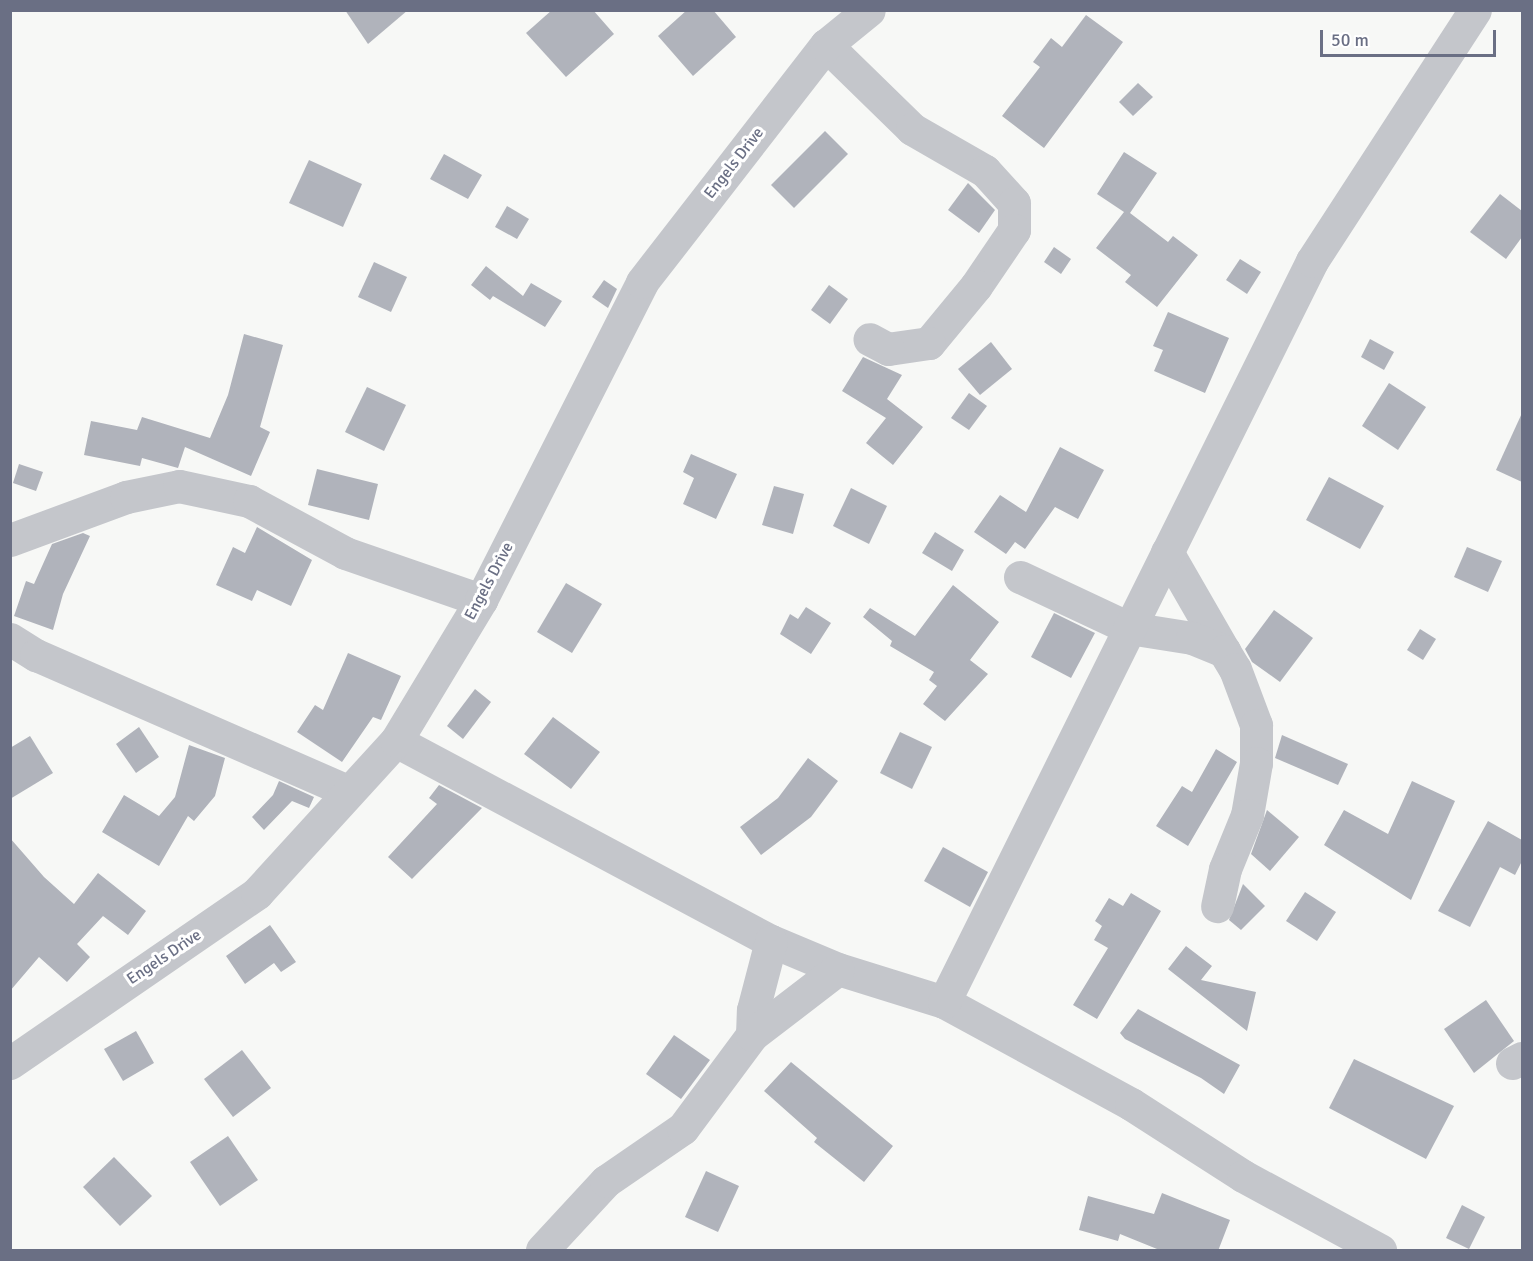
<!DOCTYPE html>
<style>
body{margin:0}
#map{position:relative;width:1533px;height:1261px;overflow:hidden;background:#f7f8f6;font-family:Signika,sans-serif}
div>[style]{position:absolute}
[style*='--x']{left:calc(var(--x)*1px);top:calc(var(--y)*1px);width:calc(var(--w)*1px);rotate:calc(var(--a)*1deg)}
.building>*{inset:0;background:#b0b3bb}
.minor>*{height:33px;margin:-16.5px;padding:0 16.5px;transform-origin:16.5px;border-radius:16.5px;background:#c4c6cb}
span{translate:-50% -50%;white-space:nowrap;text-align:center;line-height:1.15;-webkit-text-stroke:6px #fff;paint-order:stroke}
.street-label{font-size:16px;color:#6a6f84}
.frame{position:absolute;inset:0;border:12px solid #6a6f84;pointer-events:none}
.scale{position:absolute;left:1320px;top:30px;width:176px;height:27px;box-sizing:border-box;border:3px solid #6a6f84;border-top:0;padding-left:8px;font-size:18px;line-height:21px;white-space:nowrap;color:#6a6f84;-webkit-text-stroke:4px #fff;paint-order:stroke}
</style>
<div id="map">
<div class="building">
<div style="clip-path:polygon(345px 10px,408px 10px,368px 44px)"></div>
<div style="clip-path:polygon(552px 10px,593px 10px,614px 34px,566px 77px,526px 33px)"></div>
<div style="clip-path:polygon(687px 10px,713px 10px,736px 37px,693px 76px,658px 36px)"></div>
<div style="clip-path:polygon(1086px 15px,1123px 42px,1044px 148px,1002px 116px,1040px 67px,1033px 62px,1051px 38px,1062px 47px)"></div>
<div style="clip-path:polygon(1138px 83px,1153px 97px,1133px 116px,1119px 102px)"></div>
<div style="clip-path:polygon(825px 131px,848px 154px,794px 208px,771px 185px)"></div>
<div style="clip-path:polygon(1124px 152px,1157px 173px,1130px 213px,1168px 242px,1173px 236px,1198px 255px,1157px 307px,1125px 282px,1131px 275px,1096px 248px,1124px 212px,1097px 194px)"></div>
<div style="clip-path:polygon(444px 154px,482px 175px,468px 199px,430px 179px)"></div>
<div style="clip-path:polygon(309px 160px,362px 184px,343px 227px,289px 203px)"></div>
<div style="clip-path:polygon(968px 183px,995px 210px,979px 233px,948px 210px)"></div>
<div style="clip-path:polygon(1500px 194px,1522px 211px,1522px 237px,1506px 259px,1470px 232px)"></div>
<div style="clip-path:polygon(507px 206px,529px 219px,517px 239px,495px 227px)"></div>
<div style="clip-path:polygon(1054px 247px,1071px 259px,1061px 274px,1044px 262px)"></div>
<div style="clip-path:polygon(1240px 259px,1261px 272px,1247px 294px,1226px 280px)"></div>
<div style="clip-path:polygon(374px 262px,407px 277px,391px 312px,358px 297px)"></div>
<div style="clip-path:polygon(486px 266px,523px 296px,531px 283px,562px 301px,545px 327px,493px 296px,490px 300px,471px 285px)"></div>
<div style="clip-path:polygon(604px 280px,617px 289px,608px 308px,592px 297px)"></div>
<div style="clip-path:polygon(829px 285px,848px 299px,830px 324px,811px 310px)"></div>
<div style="clip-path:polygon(1168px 312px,1229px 338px,1205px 393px,1154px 371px,1163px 350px,1153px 346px)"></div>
<div style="clip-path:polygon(244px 334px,283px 345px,260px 427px,270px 432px,251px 476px,185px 447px,178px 468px,142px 458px,140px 466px,84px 455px,91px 421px,137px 430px,142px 417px,210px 438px,228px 395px)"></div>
<div style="clip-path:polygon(1370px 339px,1394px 352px,1384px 370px,1361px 357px)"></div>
<div style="clip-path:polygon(991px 342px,1012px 369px,980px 395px,958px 369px)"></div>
<div style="clip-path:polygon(863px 357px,902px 375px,887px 399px,923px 427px,893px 465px,866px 443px,886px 418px,842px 391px)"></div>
<div style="clip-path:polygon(1389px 383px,1426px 407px,1398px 450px,1362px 426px)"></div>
<div style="clip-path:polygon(367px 387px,406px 405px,384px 451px,345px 432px)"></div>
<div style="clip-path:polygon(969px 393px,987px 406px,969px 430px,951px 418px)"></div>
<div style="clip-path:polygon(1522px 413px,1522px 482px,1496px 470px)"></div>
<div style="clip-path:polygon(1060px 447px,1104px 470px,1078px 519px,1055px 507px,1025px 549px,1015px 542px,1006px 554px,974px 532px,1000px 495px,1026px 512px)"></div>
<div style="clip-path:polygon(691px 454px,737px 474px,716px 519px,683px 504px,694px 478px,683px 472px)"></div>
<div style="clip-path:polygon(19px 464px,43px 472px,36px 491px,13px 483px)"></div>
<div style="clip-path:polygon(317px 469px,378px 484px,369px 520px,308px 505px)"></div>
<div style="clip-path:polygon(1329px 477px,1384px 506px,1360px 549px,1306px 520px)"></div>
<div style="clip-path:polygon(774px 486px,804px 494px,793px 534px,762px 525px)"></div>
<div style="clip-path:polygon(851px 488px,887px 506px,869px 544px,833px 526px)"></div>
<div style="clip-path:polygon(257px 527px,312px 560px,291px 606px,257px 590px,252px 601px,216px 585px,233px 547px,245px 553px)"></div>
<div style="clip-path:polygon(935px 532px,964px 550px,952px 571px,922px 553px)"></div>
<div style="clip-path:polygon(83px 533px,90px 536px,63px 594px,53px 630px,14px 616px,26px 581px,34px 584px,52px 544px)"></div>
<div style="clip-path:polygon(1467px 547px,1502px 561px,1488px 592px,1454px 577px)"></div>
<div style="clip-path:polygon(566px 583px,602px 604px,572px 653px,537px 632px)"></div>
<div style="clip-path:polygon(953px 585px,999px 622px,970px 660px,988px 674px,945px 721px,923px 704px,937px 686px,929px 680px,934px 672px,890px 646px,892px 641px,863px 617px,870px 608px,915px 636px)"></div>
<div style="clip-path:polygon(806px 607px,831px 623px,811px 654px,780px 634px,790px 614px,798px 619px)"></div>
<div style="clip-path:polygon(1274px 610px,1313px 638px,1280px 682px,1252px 662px,1245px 649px)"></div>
<div style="clip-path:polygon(1054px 613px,1095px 633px,1071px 678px,1031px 657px)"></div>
<div style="clip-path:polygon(1420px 629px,1436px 639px,1423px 660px,1407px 650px)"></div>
<div style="clip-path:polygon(348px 653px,401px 676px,381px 720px,373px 717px,342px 762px,297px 732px,315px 705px,323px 710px)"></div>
<div style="clip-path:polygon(475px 689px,491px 702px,463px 739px,447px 726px)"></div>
<div style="clip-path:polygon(553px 717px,600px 752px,571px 789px,524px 754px)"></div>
<div style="clip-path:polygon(139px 727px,159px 757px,136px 773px,116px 744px)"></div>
<div style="clip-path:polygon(900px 732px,932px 747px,912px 789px,880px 773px)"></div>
<div style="clip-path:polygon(1282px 735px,1348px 764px,1338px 785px,1275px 758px)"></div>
<div style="clip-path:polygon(30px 736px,53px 773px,10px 799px,10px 748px)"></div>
<div style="clip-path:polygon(189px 745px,225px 758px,215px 796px,194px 821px,188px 816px,159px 866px,102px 832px,124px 795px,159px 816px,175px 797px)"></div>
<div style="clip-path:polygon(1216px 749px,1237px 762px,1188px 846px,1156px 826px,1182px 786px,1192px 792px)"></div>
<div style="clip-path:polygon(808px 758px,838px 781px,811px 817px,761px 855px,740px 827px,778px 798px)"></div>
<div style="clip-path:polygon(279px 781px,314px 797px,309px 808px,292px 801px,264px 830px,252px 817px,273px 795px)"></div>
<div style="clip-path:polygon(1412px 781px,1455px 801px,1411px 900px,1324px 845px,1344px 810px,1388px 834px)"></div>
<div style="clip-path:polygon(439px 785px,482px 808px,412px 879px,388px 857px,437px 804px,429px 798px)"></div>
<div style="clip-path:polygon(1267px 810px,1299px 837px,1270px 871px,1251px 854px)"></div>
<div style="clip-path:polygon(1488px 821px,1522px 840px,1522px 861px,1515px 875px,1500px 867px,1470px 927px,1438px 911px)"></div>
<div style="clip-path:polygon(10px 838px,44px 877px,74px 904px,98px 873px,146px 911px,128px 935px,103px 916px,77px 944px,90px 957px,67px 982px,39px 957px,10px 991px)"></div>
<div style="clip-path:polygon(943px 847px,988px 872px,970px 907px,924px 881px)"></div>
<div style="clip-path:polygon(1243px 884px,1265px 906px,1241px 930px,1229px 920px)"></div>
<div style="clip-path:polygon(1305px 892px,1336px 912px,1317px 941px,1286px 921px)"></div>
<div style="clip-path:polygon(1131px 893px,1161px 911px,1097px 1019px,1073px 1005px,1108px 948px,1094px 940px,1102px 926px,1095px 921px,1109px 898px,1123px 906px)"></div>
<div style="clip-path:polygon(270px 925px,296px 962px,281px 972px,274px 963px,245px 984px,226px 956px)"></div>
<div style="clip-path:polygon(1186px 946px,1212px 966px,1201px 980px,1256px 992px,1247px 1031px,1168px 969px)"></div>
<div style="clip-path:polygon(1486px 1000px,1514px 1041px,1474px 1073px,1444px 1029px)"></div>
<div style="clip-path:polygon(1138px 1009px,1240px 1065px,1224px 1094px,1201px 1078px,1125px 1039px,1120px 1033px)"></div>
<div style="clip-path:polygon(136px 1031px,154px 1063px,123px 1081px,104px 1049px)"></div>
<div style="clip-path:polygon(674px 1035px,710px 1060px,681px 1099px,646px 1074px)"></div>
<div style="clip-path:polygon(242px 1050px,271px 1088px,233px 1117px,204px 1079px)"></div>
<div style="clip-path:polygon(1354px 1059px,1454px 1106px,1426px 1159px,1329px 1108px)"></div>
<div style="clip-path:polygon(791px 1062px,893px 1146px,864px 1182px,814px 1142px,817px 1138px,764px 1091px)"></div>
<div style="clip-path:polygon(228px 1136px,258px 1180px,220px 1206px,190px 1162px)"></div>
<div style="clip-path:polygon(114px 1157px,152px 1196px,120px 1226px,83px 1187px)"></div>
<div style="clip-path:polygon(706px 1171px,739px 1186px,718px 1232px,685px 1217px)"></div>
<div style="clip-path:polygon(1162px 1193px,1230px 1220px,1218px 1251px,1162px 1251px,1120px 1234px,1118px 1241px,1079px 1230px,1088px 1196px,1154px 1214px)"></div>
<div style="clip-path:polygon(1462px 1205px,1485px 1217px,1469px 1249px,1446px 1238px)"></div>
</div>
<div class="minor">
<div style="--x:826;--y:45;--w:120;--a:44.3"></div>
<div style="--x:912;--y:129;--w:84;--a:29.9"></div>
<div style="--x:985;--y:171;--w:43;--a:47.8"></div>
<div style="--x:1014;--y:203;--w:27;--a:90"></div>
<div style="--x:1014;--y:230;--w:68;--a:124.2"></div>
<div style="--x:976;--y:286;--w:74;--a:129.5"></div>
<div style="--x:929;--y:343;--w:41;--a:171.7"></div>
<div style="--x:888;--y:349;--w:21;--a:-152"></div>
<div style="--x:10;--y:540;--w:124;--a:-20.3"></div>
<div style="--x:126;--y:497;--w:54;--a:-11.7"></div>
<div style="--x:179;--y:486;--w:72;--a:12.1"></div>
<div style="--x:249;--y:501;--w:109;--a:28.4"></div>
<div style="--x:345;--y:553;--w:144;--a:19.1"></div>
<div style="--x:1167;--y:552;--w:114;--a:60.1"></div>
<div style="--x:1020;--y:577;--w:120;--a:25.1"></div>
<div style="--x:1129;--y:628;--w:64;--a:9"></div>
<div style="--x:1192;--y:638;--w:35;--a:22"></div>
<div style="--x:1224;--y:651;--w:21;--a:59"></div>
<div style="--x:1235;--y:669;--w:60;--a:69.4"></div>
<div style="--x:1256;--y:725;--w:38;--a:90"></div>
<div style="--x:1256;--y:763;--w:53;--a:99.8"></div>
<div style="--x:1247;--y:815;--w:58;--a:112.2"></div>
<div style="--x:1225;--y:869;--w:38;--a:102"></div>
<div style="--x:10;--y:639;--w:31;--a:32"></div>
<div style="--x:36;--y:655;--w:340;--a:23.6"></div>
<div style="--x:396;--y:741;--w:425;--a:28.1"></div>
<div style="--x:771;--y:941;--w:73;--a:22.7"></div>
<div style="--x:838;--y:969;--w:111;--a:17.3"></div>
<div style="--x:944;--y:1002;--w:213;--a:28.6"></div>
<div style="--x:1131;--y:1104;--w:133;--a:32.7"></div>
<div style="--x:1243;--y:1176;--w:156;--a:28.4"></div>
<div style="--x:944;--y:1002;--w:827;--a:-63.59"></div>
<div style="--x:1312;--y:261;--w:299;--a:-57"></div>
<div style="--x:752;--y:1035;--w:25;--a:-88"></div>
<div style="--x:753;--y:1010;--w:71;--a:-75.4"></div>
<div style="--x:10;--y:1063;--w:300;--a:-34.5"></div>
<div style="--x:257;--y:893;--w:206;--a:-47.6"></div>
<div style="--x:396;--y:741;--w:165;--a:-58.9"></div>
<div style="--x:481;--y:600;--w:356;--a:-63.1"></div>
<div style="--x:642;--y:282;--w:300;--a:-52.2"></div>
<div style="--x:826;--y:45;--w:55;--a:-39.1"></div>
<div style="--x:1512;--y:1063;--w:11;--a:-27"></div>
<div style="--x:542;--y:1250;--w:94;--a:-47.2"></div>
<div style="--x:606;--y:1181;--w:93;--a:-34.5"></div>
<div style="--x:683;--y:1128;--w:116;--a:-53.4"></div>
<div style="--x:752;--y:1035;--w:108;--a:-37.5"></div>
</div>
<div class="street-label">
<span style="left:734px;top:163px;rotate:-52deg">Engels Drive</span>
<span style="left:489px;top:581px;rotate:-62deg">Engels Drive</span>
<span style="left:164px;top:957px;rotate:-34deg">Engels Drive</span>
</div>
<div class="frame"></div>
<div class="scale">50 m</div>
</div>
